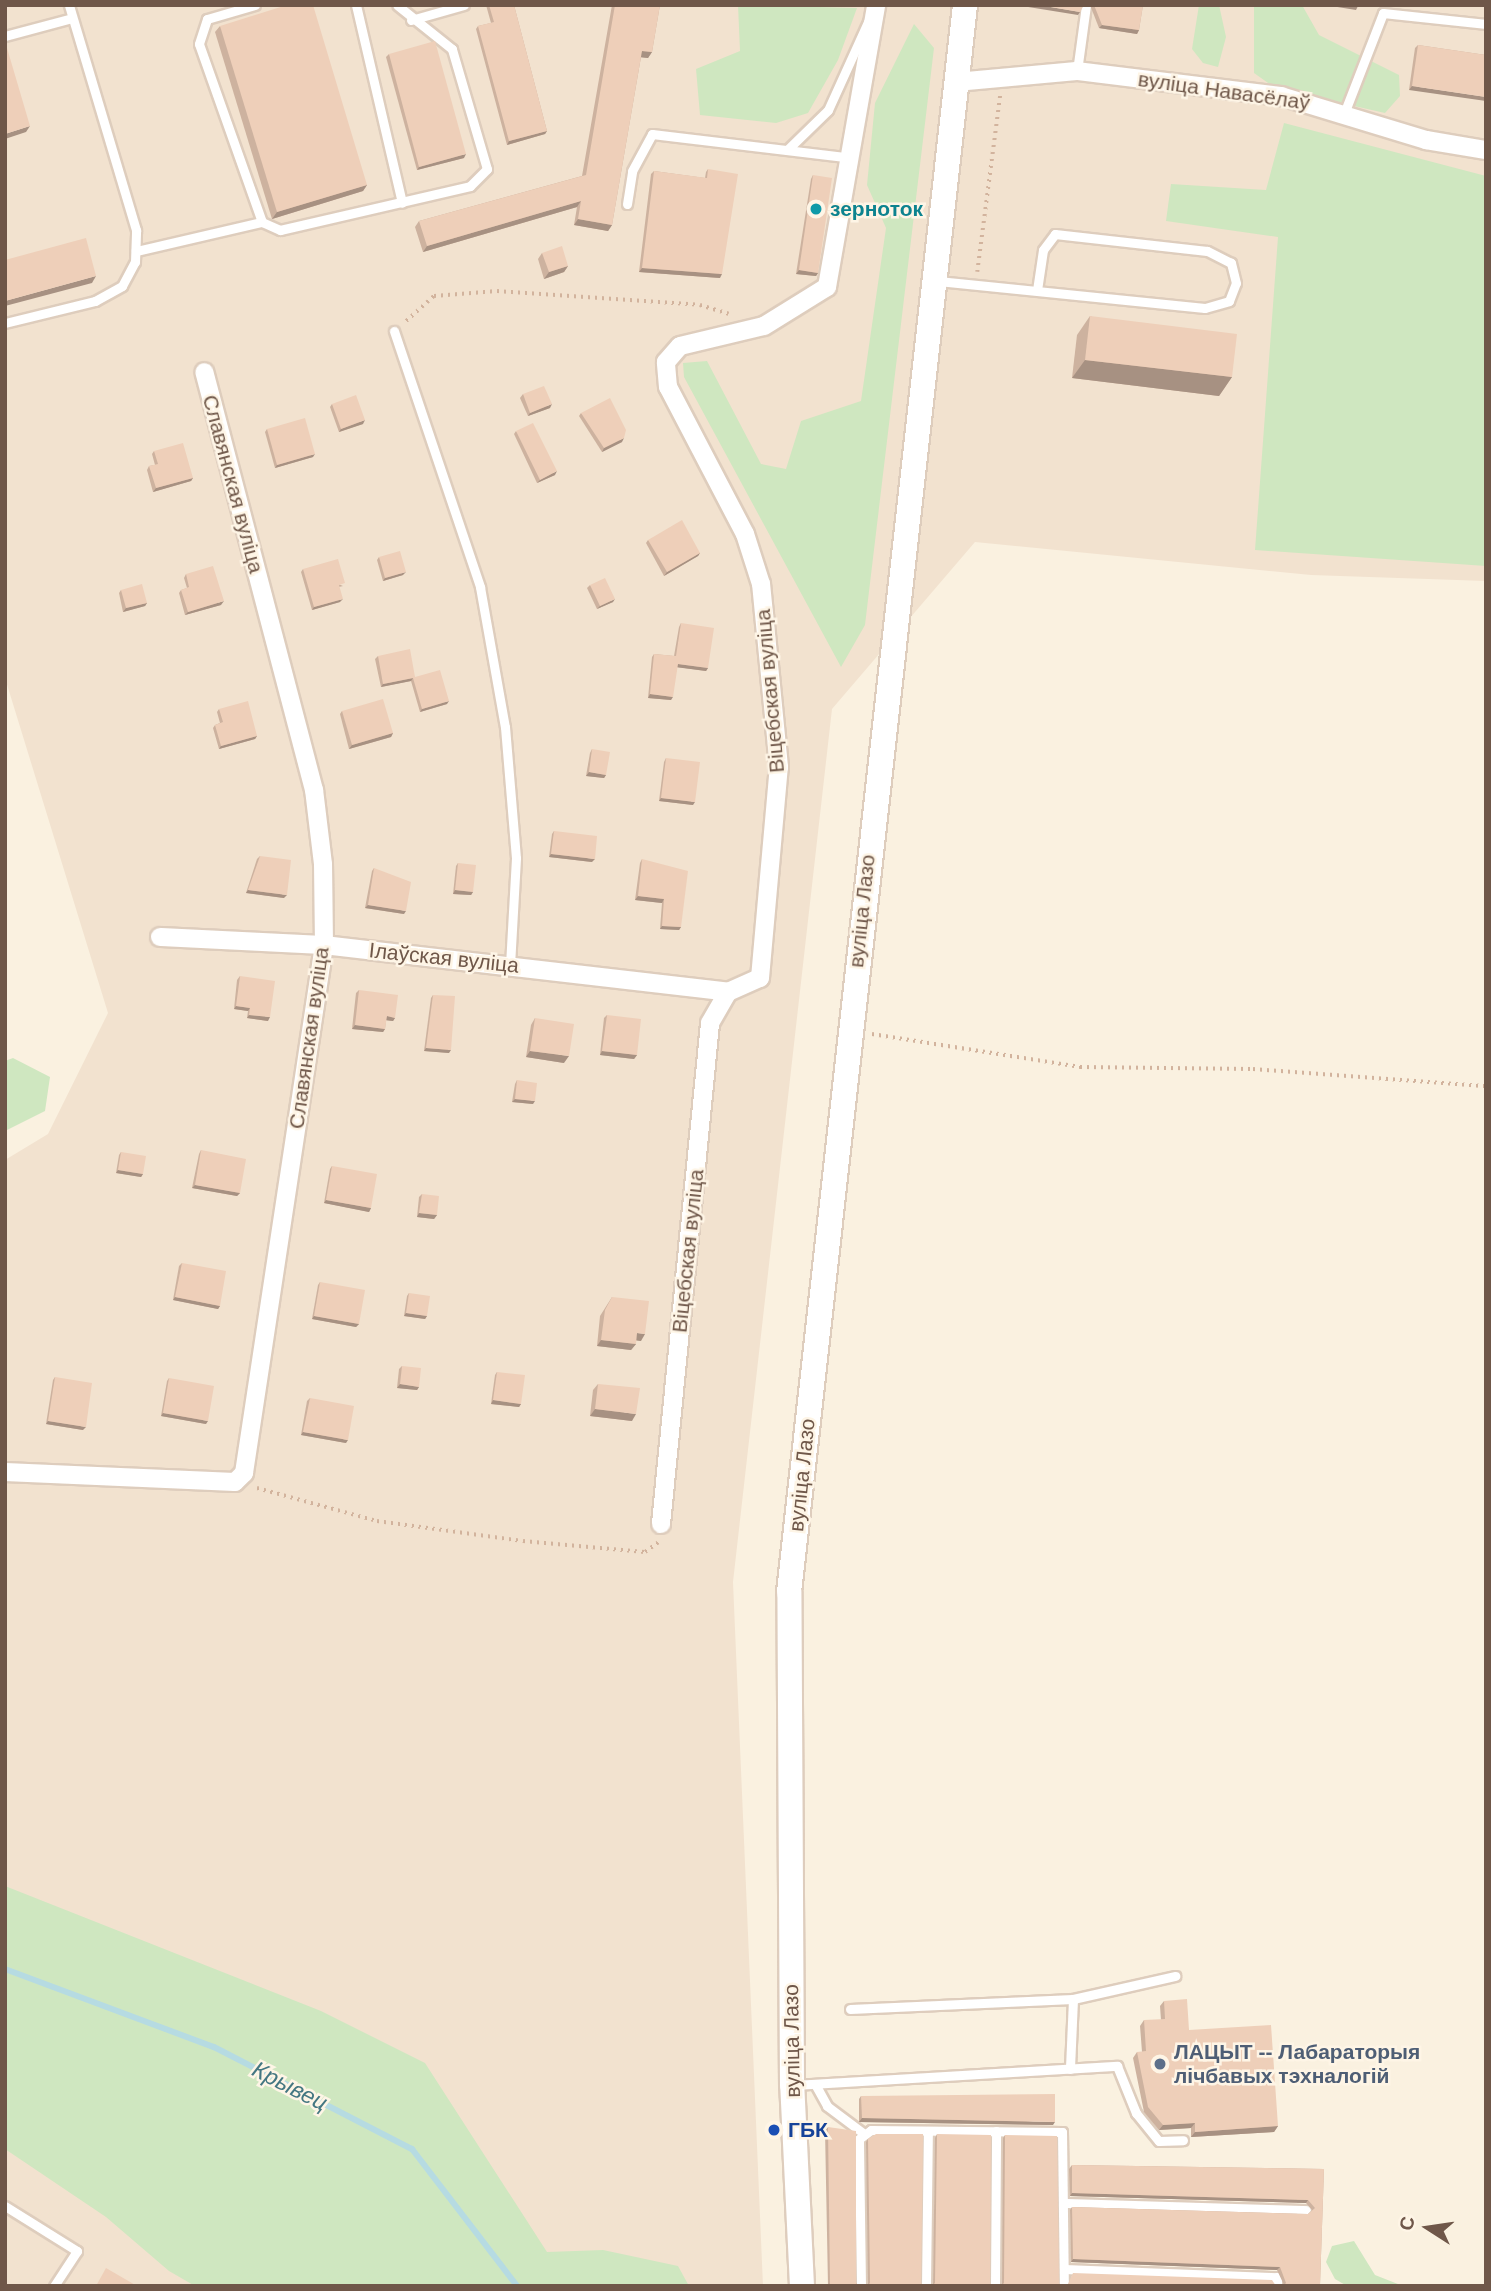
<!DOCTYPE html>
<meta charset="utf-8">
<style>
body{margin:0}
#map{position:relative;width:1491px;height:2291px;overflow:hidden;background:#faf1e0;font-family:Arial,sans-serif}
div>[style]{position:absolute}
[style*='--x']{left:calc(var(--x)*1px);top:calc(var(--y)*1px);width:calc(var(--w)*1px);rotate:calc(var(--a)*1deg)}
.residential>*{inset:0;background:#f2e2cf}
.green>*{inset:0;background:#cfe7c0}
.stream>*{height:6px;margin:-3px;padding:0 3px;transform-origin:3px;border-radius:3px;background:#b6dbe2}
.path>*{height:3.5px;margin-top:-1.75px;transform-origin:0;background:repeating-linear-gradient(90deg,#d2b39d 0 2px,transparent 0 7px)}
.roads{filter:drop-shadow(2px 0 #decdbd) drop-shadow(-2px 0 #decdbd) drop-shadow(0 2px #decdbd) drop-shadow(0 -2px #decdbd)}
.lane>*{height:9px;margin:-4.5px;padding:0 4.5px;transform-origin:4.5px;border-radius:4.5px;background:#fff}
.street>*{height:18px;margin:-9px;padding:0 9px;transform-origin:9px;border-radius:9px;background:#fff}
.secondary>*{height:24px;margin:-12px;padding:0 12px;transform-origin:12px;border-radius:12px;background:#fff}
.wall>*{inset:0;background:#cdb29f}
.shaded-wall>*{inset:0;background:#a79182}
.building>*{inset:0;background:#eecfb9}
.dots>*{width:19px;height:19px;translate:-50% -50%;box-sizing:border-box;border:4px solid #fef5e6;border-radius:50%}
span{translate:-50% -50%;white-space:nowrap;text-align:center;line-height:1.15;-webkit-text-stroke:5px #fef5e6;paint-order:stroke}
.street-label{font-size:21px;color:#6f5749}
.culture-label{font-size:21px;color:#0d838f;font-weight:700}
.left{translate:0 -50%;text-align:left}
.service-label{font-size:21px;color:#4e5e75;font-weight:700}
.transit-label{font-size:21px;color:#164399;font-weight:700}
.water-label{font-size:23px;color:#447782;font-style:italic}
.frame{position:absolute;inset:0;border:7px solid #6f5749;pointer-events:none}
.north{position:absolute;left:1393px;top:2193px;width:70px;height:70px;-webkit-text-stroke:5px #fef5e6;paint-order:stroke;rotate:282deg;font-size:19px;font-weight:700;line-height:28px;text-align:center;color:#6f5749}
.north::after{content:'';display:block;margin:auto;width:24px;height:32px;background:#6f5749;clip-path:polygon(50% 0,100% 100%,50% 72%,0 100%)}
</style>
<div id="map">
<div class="residential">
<div style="clip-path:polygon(5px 5px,1486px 5px,1486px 581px,1311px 575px,975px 542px,832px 709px,733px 1582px,763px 2286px,5px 2286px,5px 1160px,48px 1134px,108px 1013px,5px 678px)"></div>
</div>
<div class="green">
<div style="clip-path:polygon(738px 5px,857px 8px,838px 60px,808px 113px,776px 123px,700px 115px,696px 69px,740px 51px)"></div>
<div style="clip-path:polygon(1199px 5px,1219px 5px,1226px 37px,1218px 67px,1203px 63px,1192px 49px)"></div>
<div style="clip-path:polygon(1254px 5px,1302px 5px,1319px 35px,1399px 75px,1400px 96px,1385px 113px,1275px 88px,1254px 73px)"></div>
<div style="clip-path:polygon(914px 24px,934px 48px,865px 625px,841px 667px,684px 377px,683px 363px,707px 361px,761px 464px,786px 469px,801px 421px,861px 401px,886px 228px,867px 185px,875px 103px)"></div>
<div style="clip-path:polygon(1284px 123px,1486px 176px,1486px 566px,1255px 550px,1278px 237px,1166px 221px,1171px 184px,1266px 190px)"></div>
<div style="clip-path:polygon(13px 1058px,50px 1077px,45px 1111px,5px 1131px,5px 1061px)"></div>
<div style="clip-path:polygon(5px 1886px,321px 2011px,425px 2063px,547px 2252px,603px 2250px,678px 2266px,689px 2286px,195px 2286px,169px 2271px,106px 2217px,5px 2149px)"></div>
<div style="clip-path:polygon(1354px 2241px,1375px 2275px,1403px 2286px,1347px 2286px,1335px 2279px,1326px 2262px,1332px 2246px)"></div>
</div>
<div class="stream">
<div style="--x:5;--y:1969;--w:223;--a:20.5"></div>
<div style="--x:214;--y:2047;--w:223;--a:27.3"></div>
<div style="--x:412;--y:2149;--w:173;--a:52.5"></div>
</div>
<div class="path">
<div style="--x:977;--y:272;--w:178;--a:-82.6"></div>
<div style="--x:406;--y:321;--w:38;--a:-42"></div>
<div style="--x:434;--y:296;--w:63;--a:-4.5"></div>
<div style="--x:497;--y:291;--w:203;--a:3.9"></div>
<div style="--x:700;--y:305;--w:30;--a:17"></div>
<div style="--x:872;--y:1034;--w:211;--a:9"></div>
<div style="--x:1080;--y:1067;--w:173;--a:0.7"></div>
<div style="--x:1253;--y:1069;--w:234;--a:4.2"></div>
<div style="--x:257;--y:1488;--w:124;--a:15.4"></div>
<div style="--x:377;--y:1521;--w:147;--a:7.8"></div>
<div style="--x:523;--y:1541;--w:122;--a:5.2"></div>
<div style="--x:645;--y:1552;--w:17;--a:-36"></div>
</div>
<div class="roads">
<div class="lane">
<div style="--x:255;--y:5;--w:50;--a:163.7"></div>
<div style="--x:207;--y:19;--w:26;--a:108"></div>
<div style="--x:199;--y:44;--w:189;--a:70.5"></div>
<div style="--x:262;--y:222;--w:20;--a:24"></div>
<div style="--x:280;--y:230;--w:195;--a:-13"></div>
<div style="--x:470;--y:186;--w:24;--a:-45"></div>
<div style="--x:487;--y:169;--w:125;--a:-106.3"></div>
<div style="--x:452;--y:49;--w:70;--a:-141.3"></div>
<div style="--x:356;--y:5;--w:203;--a:76.9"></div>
<div style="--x:411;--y:20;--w:55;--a:-15.8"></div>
<div style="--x:5;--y:36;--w:69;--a:-15"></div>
<div style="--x:1077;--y:71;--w:67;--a:-82.2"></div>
<div style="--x:1345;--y:111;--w:105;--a:-68.8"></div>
<div style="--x:1383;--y:13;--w:104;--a:6.1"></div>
<div style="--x:787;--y:150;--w:57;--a:-44.3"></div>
<div style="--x:828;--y:110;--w:97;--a:-65.6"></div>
<div style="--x:627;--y:204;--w:33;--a:-81"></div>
<div style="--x:632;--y:171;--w:42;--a:-61.6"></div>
<div style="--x:652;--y:134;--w:194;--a:6.8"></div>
<div style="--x:136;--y:251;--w:129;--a:-13"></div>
<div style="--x:938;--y:281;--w:268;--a:5.8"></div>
<div style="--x:1205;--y:308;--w:25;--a:-16"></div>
<div style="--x:1229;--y:301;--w:19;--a:-69"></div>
<div style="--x:1236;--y:283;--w:21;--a:-104"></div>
<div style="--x:1231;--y:263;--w:27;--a:-153"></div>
<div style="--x:1207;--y:251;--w:153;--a:-173.6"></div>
<div style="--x:1055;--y:234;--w:20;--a:127"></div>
<div style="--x:1043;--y:250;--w:40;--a:98.5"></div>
<div style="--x:5;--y:323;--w:93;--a:-13.7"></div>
<div style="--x:95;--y:301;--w:31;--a:-29"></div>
<div style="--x:122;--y:286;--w:27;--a:-62"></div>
<div style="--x:135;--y:262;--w:32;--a:-88"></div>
<div style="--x:136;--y:230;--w:235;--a:-106.6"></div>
<div style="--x:394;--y:331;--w:270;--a:71.4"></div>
<div style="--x:480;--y:587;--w:142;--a:79.9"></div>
<div style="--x:505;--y:727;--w:131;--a:85.2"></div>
<div style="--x:516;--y:858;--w:106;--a:93.2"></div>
<div style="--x:1073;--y:1999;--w:105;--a:-12.7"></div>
<div style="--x:850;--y:2009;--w:223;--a:-2.6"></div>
<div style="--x:1073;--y:1999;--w:70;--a:92.5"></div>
<div style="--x:815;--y:2084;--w:25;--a:61"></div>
<div style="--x:827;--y:2106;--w:45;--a:36.9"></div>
<div style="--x:794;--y:2085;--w:324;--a:-3.4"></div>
<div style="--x:1117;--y:2066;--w:51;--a:68"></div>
<div style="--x:1136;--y:2113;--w:36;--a:51"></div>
<div style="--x:1159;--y:2141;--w:24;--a:-2"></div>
<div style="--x:1063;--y:2203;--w:243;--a:1.7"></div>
<div style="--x:5;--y:2206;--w:85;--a:32"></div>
<div style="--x:77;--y:2251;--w:42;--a:123.3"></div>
<div style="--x:1064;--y:2269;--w:213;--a:2.2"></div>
<div style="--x:1277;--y:2277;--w:9;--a:90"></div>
<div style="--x:861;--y:2286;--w:147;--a:-90.8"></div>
<div style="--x:859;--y:2139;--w:15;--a:-37"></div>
<div style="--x:871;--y:2130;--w:191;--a:0.6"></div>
<div style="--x:1062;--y:2132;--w:154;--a:89.3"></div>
<div style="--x:926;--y:2286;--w:155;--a:-89.3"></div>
<div style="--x:995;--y:2286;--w:155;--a:-89.6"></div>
</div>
<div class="street">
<div style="--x:956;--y:82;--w:121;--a:-5.2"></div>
<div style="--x:1077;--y:71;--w:206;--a:7"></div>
<div style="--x:1281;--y:96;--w:152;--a:16.9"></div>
<div style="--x:1426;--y:140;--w:61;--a:9.5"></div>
<div style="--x:160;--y:937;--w:164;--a:2.8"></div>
<div style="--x:324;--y:945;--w:407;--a:6.6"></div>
<div style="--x:5;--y:1472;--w:230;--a:2.5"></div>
<div style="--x:235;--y:1482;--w:13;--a:-45"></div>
<div style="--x:244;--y:1473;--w:534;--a:-81.38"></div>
<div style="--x:324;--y:945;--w:81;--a:-90.7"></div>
<div style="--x:323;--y:864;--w:75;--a:-96.9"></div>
<div style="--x:314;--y:790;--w:432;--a:-104.7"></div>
<div style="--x:661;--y:1524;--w:503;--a:-84.41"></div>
<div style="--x:710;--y:1023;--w:36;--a:-60"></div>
<div style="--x:728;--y:992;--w:35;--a:-24"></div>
<div style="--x:760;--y:978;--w:212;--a:-84.9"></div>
<div style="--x:779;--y:767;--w:184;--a:-95.6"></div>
<div style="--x:761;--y:584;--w:52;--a:-107.7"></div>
<div style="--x:745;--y:534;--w:166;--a:-117.6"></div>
<div style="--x:668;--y:387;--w:25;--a:-95"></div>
<div style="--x:666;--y:362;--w:21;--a:-49"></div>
<div style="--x:680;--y:346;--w:86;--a:-13.4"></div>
<div style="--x:764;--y:326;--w:74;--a:-31.8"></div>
<div style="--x:827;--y:287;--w:286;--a:-80.1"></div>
</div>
<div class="secondary">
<div style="--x:802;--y:2286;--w:201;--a:-92.8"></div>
<div style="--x:792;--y:2085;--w:493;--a:-90.3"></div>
<div style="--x:789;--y:1592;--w:1597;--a:-83.67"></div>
</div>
</div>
<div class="wall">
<div style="clip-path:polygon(486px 5px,514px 5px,547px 131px,545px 134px,507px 145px,476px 29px,478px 26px,491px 23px)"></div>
<div style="clip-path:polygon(612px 5px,660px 5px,652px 52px,648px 58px,641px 57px,612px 225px,608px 231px,574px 225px,577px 207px,423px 252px,415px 227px,419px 221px,582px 176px)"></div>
<div style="clip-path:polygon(1090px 5px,1143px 5px,1139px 30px,1137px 34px,1099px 28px)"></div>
<div style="clip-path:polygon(220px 26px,367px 185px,363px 191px,272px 219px,215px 32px)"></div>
<div style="clip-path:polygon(1418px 45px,1486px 55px,1409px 90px,1415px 48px)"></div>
<div style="clip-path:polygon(389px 54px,464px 158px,417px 170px,386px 57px)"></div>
<div style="clip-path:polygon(708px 169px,720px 278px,639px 272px,651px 174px,654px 171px,705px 178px,706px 172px)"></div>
<div style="clip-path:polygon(813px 175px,818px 273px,816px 276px,796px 274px,811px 179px)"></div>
<div style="clip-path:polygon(542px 253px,568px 266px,564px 272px,544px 279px,538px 259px)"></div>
<div style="clip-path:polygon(1090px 316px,1232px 377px,1219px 396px,1072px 378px,1077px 335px)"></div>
<div style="clip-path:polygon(523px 394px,550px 408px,528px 416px,520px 398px)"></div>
<div style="clip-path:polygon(332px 404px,363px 424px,339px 432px,330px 407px)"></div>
<div style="clip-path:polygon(581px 413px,622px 442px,602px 452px,579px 416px)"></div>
<div style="clip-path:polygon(267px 429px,313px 457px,275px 468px,265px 432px)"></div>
<div style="clip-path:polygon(516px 431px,555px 475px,537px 483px,514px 434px)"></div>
<div style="clip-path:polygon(154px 451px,193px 478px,191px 481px,153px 492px,147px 470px,149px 466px,155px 465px,152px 454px)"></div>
<div style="clip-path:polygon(648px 540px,700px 553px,698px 556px,664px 576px,646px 543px)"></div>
<div style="clip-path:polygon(379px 557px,403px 575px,383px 581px,377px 560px)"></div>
<div style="clip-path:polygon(303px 569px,343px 586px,339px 587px,340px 602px,312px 610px,301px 572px)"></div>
<div style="clip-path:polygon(186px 574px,221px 605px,185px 615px,179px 593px,181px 590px,187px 588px,184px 578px)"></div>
<div style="clip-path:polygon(590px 585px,613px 602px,597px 609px,587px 588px)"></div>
<div style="clip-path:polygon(121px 590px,147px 603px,145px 606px,123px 612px,119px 593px)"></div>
<div style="clip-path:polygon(681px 623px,708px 668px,706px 671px,677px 667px,671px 700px,648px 698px,652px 657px,654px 654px,674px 656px,679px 627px)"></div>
<div style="clip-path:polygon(378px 656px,415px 677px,447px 704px,420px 712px,411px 681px,381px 687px,375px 659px)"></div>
<div style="clip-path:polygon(219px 709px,257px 736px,255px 739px,219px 749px,213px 728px,215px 725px,220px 723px,217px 712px)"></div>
<div style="clip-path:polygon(342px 711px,393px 733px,391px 737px,349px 749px,340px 714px)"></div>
<div style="clip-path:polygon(592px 749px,606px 775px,604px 778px,586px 776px,590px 753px)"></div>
<div style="clip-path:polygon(666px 758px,693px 805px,659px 801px,664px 762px)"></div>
<div style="clip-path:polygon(554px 831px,592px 862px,549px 857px,552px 834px)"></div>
<div style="clip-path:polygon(260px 856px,284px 898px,246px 893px,257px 859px)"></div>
<div style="clip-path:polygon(642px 859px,681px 927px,679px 930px,660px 929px,662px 903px,635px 900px,640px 863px)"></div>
<div style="clip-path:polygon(458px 863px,473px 892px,471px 895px,453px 894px,456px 866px)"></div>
<div style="clip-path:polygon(374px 868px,404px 914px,365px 908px,372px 871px)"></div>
<div style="clip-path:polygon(240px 976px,268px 1021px,247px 1018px,248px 1011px,234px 1009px,237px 980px)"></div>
<div style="clip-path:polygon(359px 990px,395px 1018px,393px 1021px,386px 1020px,385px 1029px,383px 1032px,352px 1029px,356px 993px)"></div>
<div style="clip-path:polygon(433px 995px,449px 1053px,424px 1051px,431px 998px)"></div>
<div style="clip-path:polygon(607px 1015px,637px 1055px,634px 1059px,600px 1055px,604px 1018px)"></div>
<div style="clip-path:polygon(535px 1018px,564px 1063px,526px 1057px,531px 1025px)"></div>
<div style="clip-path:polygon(517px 1080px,533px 1104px,512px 1102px,515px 1084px)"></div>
<div style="clip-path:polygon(201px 1150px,240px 1193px,237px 1196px,192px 1188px,199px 1154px)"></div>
<div style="clip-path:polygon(121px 1152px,143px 1174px,141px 1177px,116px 1173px,119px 1155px)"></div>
<div style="clip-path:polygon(332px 1166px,371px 1208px,369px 1212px,324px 1203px,330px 1169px)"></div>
<div style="clip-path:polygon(422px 1194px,437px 1215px,434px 1219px,417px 1217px,419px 1197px)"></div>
<div style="clip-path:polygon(182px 1263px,220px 1306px,218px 1309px,173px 1300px,179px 1266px)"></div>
<div style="clip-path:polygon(320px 1282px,359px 1324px,356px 1327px,312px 1319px,318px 1285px)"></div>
<div style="clip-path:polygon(409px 1293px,427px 1316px,425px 1319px,404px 1316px,407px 1296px)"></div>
<div style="clip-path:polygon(612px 1297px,641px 1341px,636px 1340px,636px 1344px,631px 1350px,597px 1346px,600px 1316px)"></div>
<div style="clip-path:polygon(402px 1366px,419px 1387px,417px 1390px,397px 1388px,399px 1369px)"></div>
<div style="clip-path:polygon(497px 1372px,521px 1404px,519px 1407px,491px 1404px,495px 1375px)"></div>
<div style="clip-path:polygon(55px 1377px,83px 1430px,46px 1424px,53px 1380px)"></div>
<div style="clip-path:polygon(169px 1378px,206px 1424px,161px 1416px,167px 1381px)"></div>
<div style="clip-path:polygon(598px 1384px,632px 1421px,590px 1416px,593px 1390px)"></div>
<div style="clip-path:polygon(310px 1398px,346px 1443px,301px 1435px,307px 1401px)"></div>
<div style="clip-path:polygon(1164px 2001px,1189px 2030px,1278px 2126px,1274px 2132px,1191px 2137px,1191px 2128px,1159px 2130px,1144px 2112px,1133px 2058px,1137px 2052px,1142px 2052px,1140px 2026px,1144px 2020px,1161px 2020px,1160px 2006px)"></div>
<div style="clip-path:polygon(861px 2096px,1053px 2125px,859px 2122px,859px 2099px)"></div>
<div style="clip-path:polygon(828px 2127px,856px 2283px,859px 2286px,828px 2286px,825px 2130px)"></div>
<div style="clip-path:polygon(937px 2134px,990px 2283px,933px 2285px,935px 2138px)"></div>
<div style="clip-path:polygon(1005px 2135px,1059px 2283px,1002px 2285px,1003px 2138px)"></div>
<div style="clip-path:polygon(868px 2139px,921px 2283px,868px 2285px,866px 2142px)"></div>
<div style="clip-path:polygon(1072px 2165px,1324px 2169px,1320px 2285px,1284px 2285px,1277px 2270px,1071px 2262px,1070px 2210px,1072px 2207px,1308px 2214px,1312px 2210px,1306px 2203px,1070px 2196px,1069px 2169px)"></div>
</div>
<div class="shaded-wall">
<div style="clip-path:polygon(1023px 5px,1039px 5px,1080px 12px,1078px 15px,1022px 6px)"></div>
<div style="clip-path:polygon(1325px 5px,1351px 5px,1358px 6px,1356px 10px)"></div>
<div style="clip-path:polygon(1102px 25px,1139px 30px,1137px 34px,1099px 28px)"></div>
<div style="clip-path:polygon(642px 51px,652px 52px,648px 58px,638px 57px)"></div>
<div style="clip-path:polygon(1412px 86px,1486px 97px,1486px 101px,1409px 90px)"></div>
<div style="clip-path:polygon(30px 126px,26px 132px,5px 139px,5px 134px)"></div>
<div style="clip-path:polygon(547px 131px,545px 134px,507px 145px,509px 141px)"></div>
<div style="clip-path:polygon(466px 154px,464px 158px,417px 170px,419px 167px)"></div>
<div style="clip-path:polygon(367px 185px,363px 191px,272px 219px,277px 212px)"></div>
<div style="clip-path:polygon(581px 201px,577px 207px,423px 252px,427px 246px)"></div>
<div style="clip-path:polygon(578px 219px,612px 225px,608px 231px,574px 225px)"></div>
<div style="clip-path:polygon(568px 266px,564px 272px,544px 279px,549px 272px)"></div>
<div style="clip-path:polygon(642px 268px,722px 274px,720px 278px,639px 272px)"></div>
<div style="clip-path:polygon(799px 270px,818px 273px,816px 276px,796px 274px)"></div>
<div style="clip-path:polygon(96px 276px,92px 283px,5px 306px,5px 301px)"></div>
<div style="clip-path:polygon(1085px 360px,1232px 377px,1219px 396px,1072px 378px)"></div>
<div style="clip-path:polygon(552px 404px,550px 408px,528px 416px,530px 413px)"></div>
<div style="clip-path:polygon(365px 420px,363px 424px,339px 432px,341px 429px)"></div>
<div style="clip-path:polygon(624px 438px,622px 442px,602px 452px,604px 448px)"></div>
<div style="clip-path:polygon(315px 454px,313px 457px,275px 468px,277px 465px)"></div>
<div style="clip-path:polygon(557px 471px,555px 475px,537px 483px,540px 480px)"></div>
<div style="clip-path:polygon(193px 478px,191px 481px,153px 492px,156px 488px)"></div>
<div style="clip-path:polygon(700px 553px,698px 556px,664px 576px,667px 572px)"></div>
<div style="clip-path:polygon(406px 572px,403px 575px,383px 581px,385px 578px)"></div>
<div style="clip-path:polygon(343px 599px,340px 602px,312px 610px,314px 607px)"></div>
<div style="clip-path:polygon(615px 599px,613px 602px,597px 609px,600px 606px)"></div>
<div style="clip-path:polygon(224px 601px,221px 605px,185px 615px,188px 612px)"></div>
<div style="clip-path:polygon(147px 603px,145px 606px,123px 612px,126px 608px)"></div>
<div style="clip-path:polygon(678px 664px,708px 668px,706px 671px,675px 667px)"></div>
<div style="clip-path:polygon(413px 678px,411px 681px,381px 687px,383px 684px)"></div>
<div style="clip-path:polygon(650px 694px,673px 697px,671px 700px,648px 698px)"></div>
<div style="clip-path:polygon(449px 701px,447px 704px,420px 712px,422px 709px)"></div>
<div style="clip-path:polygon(393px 733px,391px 737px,349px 749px,352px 745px)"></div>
<div style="clip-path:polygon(257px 736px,255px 739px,219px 749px,221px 746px)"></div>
<div style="clip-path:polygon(589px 772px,606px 775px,604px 778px,586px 776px)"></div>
<div style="clip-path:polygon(661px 798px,695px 802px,693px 805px,659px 801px)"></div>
<div style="clip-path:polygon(551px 854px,595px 859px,592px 862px,549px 857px)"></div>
<div style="clip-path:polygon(248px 890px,287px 895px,284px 898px,246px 893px)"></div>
<div style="clip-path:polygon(455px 890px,473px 892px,471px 895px,453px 894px)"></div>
<div style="clip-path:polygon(638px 896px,664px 899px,662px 903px,635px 900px)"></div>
<div style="clip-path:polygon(368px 905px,406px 911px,404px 914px,365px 908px)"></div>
<div style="clip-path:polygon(662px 926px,681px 927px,679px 930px,660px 929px)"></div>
<div style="clip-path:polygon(236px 1006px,250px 1008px,248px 1011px,234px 1009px)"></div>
<div style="clip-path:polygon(249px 1015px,270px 1017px,268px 1021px,247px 1018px)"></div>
<div style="clip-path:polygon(387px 1016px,395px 1018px,393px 1021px,384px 1020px)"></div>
<div style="clip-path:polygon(355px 1025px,385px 1029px,383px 1032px,352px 1029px)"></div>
<div style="clip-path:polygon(426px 1048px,451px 1050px,449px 1053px,424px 1051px)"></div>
<div style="clip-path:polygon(530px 1051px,569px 1056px,564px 1063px,526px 1057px)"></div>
<div style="clip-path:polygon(602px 1051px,637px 1055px,634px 1059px,600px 1055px)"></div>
<div style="clip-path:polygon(515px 1099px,535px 1101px,533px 1104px,512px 1102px)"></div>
<div style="clip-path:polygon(118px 1170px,143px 1174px,141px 1177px,116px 1173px)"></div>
<div style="clip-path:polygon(195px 1185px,240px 1193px,237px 1196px,192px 1188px)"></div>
<div style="clip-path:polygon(326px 1200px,371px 1208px,369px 1212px,324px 1203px)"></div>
<div style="clip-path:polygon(419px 1213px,437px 1215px,434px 1219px,417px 1217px)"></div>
<div style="clip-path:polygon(175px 1297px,220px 1306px,218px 1309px,173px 1300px)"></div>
<div style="clip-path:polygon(406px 1313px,427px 1316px,425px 1319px,404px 1316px)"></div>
<div style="clip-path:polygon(314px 1316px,359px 1324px,356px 1327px,312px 1319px)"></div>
<div style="clip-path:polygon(637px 1333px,645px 1334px,641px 1341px,633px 1340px)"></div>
<div style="clip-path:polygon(601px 1340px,636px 1344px,631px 1350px,597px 1346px)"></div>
<div style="clip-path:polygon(400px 1384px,419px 1387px,417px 1390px,397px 1388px)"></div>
<div style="clip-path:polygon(493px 1400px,521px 1404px,519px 1407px,491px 1404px)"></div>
<div style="clip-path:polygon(595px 1409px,636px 1414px,632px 1421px,590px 1416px)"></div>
<div style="clip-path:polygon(163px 1413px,208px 1421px,206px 1424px,161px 1416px)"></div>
<div style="clip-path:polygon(48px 1421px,86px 1427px,83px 1430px,46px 1424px)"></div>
<div style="clip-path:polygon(303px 1432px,348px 1440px,346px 1443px,301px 1435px)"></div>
<div style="clip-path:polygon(862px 2118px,1055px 2122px,1053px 2125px,859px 2122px)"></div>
<div style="clip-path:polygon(1195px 2123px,1191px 2128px,1159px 2130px,1163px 2125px)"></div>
<div style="clip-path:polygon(1278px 2126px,1274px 2132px,1191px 2137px,1195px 2132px)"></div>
<div style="clip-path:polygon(1072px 2193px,1308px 2200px,1306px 2203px,1070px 2196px)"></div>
<div style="clip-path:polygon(1073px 2259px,1280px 2267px,1277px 2270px,1071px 2262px)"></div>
</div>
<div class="building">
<div style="clip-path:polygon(287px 5px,313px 5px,367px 185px,277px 212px,220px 26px)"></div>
<div style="clip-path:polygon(489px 5px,514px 5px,547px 131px,509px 141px,478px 26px,494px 22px)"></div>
<div style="clip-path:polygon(615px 5px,660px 5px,652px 52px,642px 51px,612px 225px,578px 219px,581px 201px,427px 246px,419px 221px,586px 175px)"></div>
<div style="clip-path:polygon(1039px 5px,1084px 5px,1080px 12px)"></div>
<div style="clip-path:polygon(1094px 5px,1143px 5px,1139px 30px,1102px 25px)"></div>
<div style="clip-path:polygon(435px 41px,466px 154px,419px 167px,389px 54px)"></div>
<div style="clip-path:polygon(1418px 45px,1486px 55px,1486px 97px,1412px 86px)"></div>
<div style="clip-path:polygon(7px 48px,30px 126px,5px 134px,5px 49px)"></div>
<div style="clip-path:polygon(708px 169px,738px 174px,722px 274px,642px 268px,654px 171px,707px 178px)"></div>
<div style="clip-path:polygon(813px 175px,832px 178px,818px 273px,799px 270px)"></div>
<div style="clip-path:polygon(86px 238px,96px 276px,5px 301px,5px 260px)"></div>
<div style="clip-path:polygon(562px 246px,568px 266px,549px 272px,542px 253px)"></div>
<div style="clip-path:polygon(1090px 316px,1237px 334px,1232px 377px,1085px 360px)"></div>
<div style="clip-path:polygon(544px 386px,552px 404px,530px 413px,523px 394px)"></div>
<div style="clip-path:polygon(356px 395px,365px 420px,341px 429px,332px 404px)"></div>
<div style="clip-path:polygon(610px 398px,626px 430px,624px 438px,604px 448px,581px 413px)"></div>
<div style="clip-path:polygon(305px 418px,315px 454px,277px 465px,267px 429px)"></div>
<div style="clip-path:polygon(533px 423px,557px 471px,540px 480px,516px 431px)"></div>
<div style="clip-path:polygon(183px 443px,193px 478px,156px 488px,149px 466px,158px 464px,154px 451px)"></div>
<div style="clip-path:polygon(682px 520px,700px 553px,667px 572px,648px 540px)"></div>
<div style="clip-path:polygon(400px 551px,406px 572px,385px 578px,379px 557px)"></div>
<div style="clip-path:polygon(338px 559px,345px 583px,339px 585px,343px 599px,314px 607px,303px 569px)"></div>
<div style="clip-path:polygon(213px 566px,224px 601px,188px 612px,181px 590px,189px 587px,186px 574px)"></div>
<div style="clip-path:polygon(605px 578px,615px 599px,600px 606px,590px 585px)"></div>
<div style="clip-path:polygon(142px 584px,147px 603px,126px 608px,121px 590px)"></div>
<div style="clip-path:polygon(681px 623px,714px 628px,708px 668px,678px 664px,673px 697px,650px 694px,654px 654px,676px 656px)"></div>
<div style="clip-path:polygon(410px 649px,415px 677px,440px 670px,449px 701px,422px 709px,413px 678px,383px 684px,378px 656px)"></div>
<div style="clip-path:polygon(383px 699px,393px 733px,352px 745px,342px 711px)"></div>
<div style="clip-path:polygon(248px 701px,257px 736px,221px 746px,215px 725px,223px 722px,219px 709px)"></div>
<div style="clip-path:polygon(592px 749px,610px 752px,606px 775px,589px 772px)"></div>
<div style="clip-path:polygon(666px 758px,700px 762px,695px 802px,661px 798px)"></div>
<div style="clip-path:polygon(554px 831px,597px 836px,595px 859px,551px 854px)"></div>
<div style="clip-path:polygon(260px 856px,291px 860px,287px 895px,248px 890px)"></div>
<div style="clip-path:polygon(642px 859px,688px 871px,681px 927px,662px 926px,664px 899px,638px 896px)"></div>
<div style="clip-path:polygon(458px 863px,476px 865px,473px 892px,455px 890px)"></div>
<div style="clip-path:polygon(374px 868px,411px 882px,406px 911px,368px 905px)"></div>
<div style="clip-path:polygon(240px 976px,275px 981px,270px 1017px,249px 1015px,250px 1008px,236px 1006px)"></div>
<div style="clip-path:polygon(359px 990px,398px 995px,395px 1018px,387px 1016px,385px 1029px,355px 1025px)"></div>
<div style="clip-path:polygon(433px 995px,455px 996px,451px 1050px,426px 1048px)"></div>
<div style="clip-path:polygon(607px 1015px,641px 1019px,637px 1055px,602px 1051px)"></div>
<div style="clip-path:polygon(535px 1018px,574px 1024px,569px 1056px,530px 1051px)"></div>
<div style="clip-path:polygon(517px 1080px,537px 1083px,535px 1101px,515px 1099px)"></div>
<div style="clip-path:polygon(201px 1150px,246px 1159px,240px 1193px,195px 1185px)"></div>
<div style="clip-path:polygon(121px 1152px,146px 1156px,143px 1174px,118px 1170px)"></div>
<div style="clip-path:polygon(332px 1166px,377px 1174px,371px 1208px,326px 1200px)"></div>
<div style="clip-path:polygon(422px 1194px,439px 1196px,437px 1215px,419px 1213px)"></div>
<div style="clip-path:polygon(182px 1263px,226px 1271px,220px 1306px,175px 1297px)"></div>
<div style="clip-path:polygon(320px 1282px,365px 1290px,359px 1324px,314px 1316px)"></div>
<div style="clip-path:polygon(409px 1293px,430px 1296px,427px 1316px,406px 1313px)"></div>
<div style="clip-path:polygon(612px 1297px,649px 1301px,645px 1334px,637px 1333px,636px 1344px,601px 1340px,605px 1310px)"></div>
<div style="clip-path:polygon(402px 1366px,421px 1368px,419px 1387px,400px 1384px)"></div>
<div style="clip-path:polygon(497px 1372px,525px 1375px,521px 1404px,493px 1400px)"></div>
<div style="clip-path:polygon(55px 1377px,92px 1383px,86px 1427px,48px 1421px)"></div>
<div style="clip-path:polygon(169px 1378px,214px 1386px,208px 1421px,163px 1413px)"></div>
<div style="clip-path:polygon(598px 1384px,640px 1388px,636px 1414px,595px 1409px)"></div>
<div style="clip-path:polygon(310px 1398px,354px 1406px,348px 1440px,303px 1432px)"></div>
<div style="clip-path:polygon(1187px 1999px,1189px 2030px,1271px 2025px,1278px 2126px,1195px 2132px,1195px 2123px,1163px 2125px,1148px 2107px,1137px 2052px,1146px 2051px,1144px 2020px,1165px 2019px,1164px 2001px)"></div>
<div style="clip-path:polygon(1055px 2094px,1055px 2122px,862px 2118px,861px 2096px)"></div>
<div style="clip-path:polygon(828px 2127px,856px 2131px,856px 2283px,859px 2286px,830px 2286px)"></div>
<div style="clip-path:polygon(876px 2134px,923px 2134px,921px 2283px,924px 2286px,867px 2286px,870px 2283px,868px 2139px)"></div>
<div style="clip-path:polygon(937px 2134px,991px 2135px,990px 2283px,993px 2286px,932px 2286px,935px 2283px)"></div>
<div style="clip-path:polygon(1005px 2135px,1057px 2136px,1059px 2283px,1062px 2286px,1001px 2286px,1004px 2283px)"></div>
<div style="clip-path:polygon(1072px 2165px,1324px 2169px,1320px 2285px,1323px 2286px,1283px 2286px,1286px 2283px,1280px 2267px,1073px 2259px,1072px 2207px,1308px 2214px,1315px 2208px,1308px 2200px,1072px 2193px)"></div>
<div style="clip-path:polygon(106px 2268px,137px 2286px,96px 2286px)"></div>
<div style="clip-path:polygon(1073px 2273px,1272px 2280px,1276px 2286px,1067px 2286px)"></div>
</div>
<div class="dots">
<div style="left:816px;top:209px;background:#0f9aa8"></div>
<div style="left:1160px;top:2064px;background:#5c6f8a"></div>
<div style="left:774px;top:2130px;background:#1a4fb4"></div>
</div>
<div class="street-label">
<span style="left:1224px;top:91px;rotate:8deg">вуліца Навасёлаў</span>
<span style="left:233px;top:484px;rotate:75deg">Славянская вуліца</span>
<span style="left:770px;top:691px;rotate:-95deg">Віцебская вуліца</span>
<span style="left:862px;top:911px;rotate:-84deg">вуліца Лазо</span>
<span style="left:444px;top:958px;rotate:6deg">Ілаўская вуліца</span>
<span style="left:309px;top:1038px;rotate:-82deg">Славянская вуліца</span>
<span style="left:688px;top:1251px;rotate:-84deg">Віцебская вуліца</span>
<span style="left:802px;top:1475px;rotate:-84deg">вуліца Лазо</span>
<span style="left:792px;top:2041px;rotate:-91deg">вуліца Лазо</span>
</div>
<div class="culture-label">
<span class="left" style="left:830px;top:209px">зерноток</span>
</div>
<div class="service-label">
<span class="left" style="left:1174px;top:2064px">ЛАЦЫТ -- Лабараторыя<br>лічбавых тэхналогій</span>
</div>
<div class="transit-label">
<span class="left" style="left:788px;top:2130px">ГБК</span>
</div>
<div class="water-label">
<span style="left:290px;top:2086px;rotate:27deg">Крывец</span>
</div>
<div class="frame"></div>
<div class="north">С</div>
</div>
